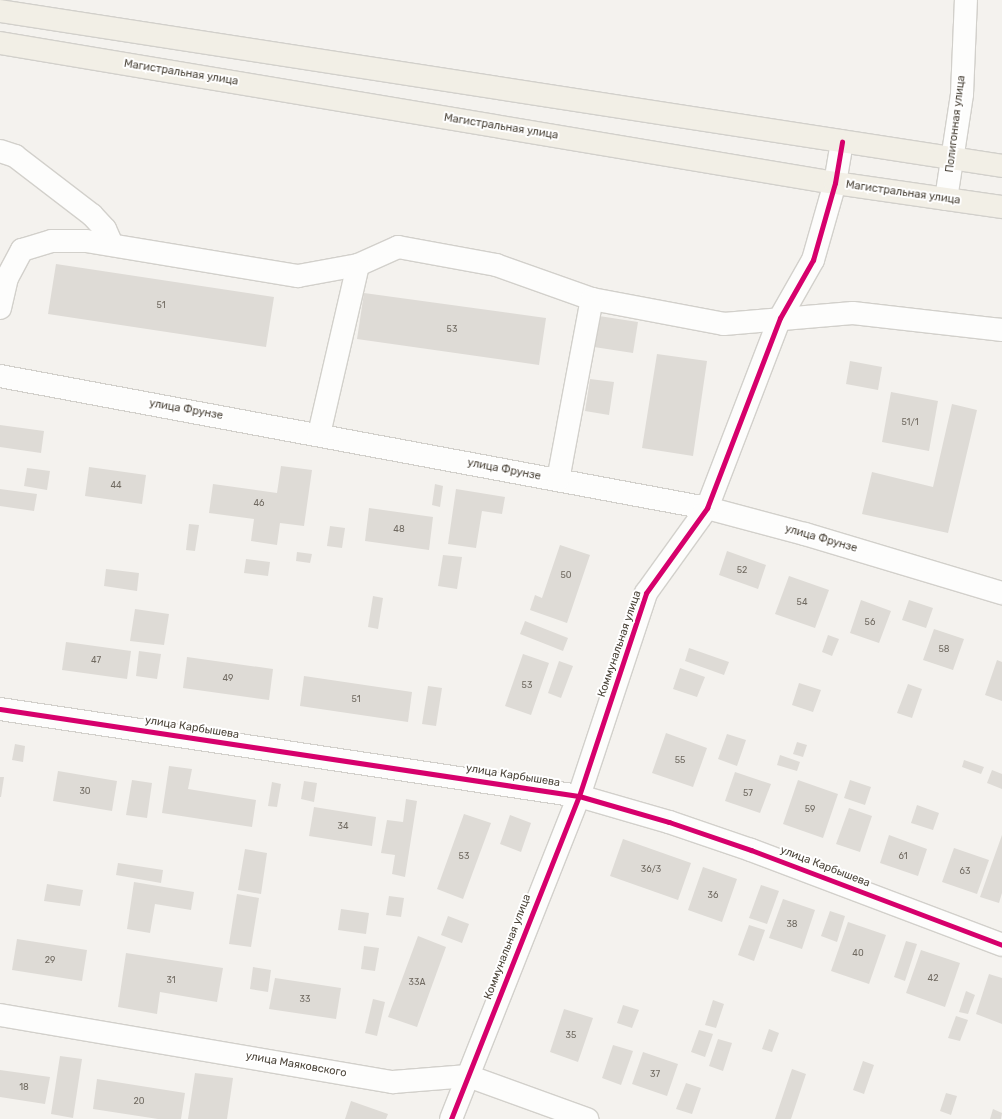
<!DOCTYPE html>
<meta charset="utf-8">
<style>
body{margin:0}
#map{position:relative;width:1002px;height:1119px;overflow:hidden;background:#f4f2ee;font-family:Rubik,sans-serif}
div>[style]{position:absolute}
[style*='--x']{left:calc(var(--x)*1px);top:calc(var(--y)*1px);width:calc(var(--w)*1px);rotate:calc(var(--a)*1deg)}
.building>*{inset:0;background:#dedbd6}
.roads{filter:drop-shadow(1px 0 #d2d0cb) drop-shadow(-1px 0 #d2d0cb) drop-shadow(0 1px #d2d0cb) drop-shadow(0 -1px #d2d0cb)}
.minor>*{height:22px;margin:-11px;padding:0 11px;transform-origin:11px;border-radius:11px;background:#fdfdfc}
.major>*{height:22px;margin:-11px;padding:0 11px;transform-origin:11px;border-radius:11px;background:#f2efe6}
.cycleway>*{height:5px;margin:-2.5px;padding:0 2.5px;transform-origin:2.5px;border-radius:2.5px;background:#d6006c}
span{translate:-50% -50%;white-space:nowrap;text-align:center;line-height:1.15;-webkit-text-stroke:4px #fff;paint-order:stroke}
.number-label{font-size:9px;color:#706a61}
.number-label span{-webkit-text-stroke-width:0}
.street-label{font-size:11px;color:#4b4439}
</style>
<div id="map">
<div class="building">
<div style="clip-path:polygon(56px 264px,274px 297px,266px 347px,48px 314px)"></div>
<div style="clip-path:polygon(364px 293px,546px 318px,539px 365px,357px 339px)"></div>
<div style="clip-path:polygon(599px 316px,638px 322px,633px 353px,594px 347px)"></div>
<div style="clip-path:polygon(657px 354px,707px 361px,693px 456px,642px 448px)"></div>
<div style="clip-path:polygon(850px 361px,882px 367px,878px 390px,846px 384px)"></div>
<div style="clip-path:polygon(590px 379px,614px 382px,609px 415px,585px 411px)"></div>
<div style="clip-path:polygon(891px 392px,938px 401px,929px 451px,882px 442px)"></div>
<div style="clip-path:polygon(952px 404px,977px 410px,948px 533px,862px 514px,872px 472px,933px 487px)"></div>
<div style="clip-path:polygon(0 425px,44px 431px,41px 453px,0 447px)"></div>
<div style="clip-path:polygon(281px 466px,312px 470px,304px 526px,280px 523px,277px 545px,251px 541px,254px 519px,209px 513px,213px 484px,277px 493px)"></div>
<div style="clip-path:polygon(89px 467px,146px 475px,142px 504px,85px 496px)"></div>
<div style="clip-path:polygon(27px 468px,50px 471px,47px 490px,24px 486px)"></div>
<div style="clip-path:polygon(435px 484px,443px 486px,440px 507px,432px 505px)"></div>
<div style="clip-path:polygon(0 489px,37px 494px,34px 511px,0 506px)"></div>
<div style="clip-path:polygon(456px 489px,505px 497px,502px 514px,482px 511px,476px 548px,448px 544px)"></div>
<div style="clip-path:polygon(369px 508px,433px 517px,429px 550px,365px 541px)"></div>
<div style="clip-path:polygon(189px 524px,199px 525px,195px 551px,186px 550px)"></div>
<div style="clip-path:polygon(330px 526px,345px 528px,342px 548px,327px 546px)"></div>
<div style="clip-path:polygon(560px 545px,590px 555px,567px 623px,530px 610px,535px 595px,542px 598px)"></div>
<div style="clip-path:polygon(727px 551px,766px 565px,758px 589px,719px 575px)"></div>
<div style="clip-path:polygon(297px 552px,312px 554px,310px 563px,296px 561px)"></div>
<div style="clip-path:polygon(443px 555px,462px 557px,457px 589px,438px 586px)"></div>
<div style="clip-path:polygon(246px 559px,270px 562px,268px 576px,244px 573px)"></div>
<div style="clip-path:polygon(106px 569px,139px 573px,137px 591px,104px 586px)"></div>
<div style="clip-path:polygon(789px 576px,829px 590px,815px 628px,775px 614px)"></div>
<div style="clip-path:polygon(373px 596px,383px 598px,378px 629px,368px 627px)"></div>
<div style="clip-path:polygon(861px 600px,891px 611px,879px 643px,850px 633px)"></div>
<div style="clip-path:polygon(909px 600px,933px 608px,926px 628px,902px 620px)"></div>
<div style="clip-path:polygon(135px 609px,169px 614px,164px 645px,130px 641px)"></div>
<div style="clip-path:polygon(525px 621px,568px 638px,563px 651px,520px 634px)"></div>
<div style="clip-path:polygon(934px 629px,964px 639px,953px 670px,923px 660px)"></div>
<div style="clip-path:polygon(828px 635px,839px 639px,832px 656px,822px 652px)"></div>
<div style="clip-path:polygon(66px 642px,131px 651px,127px 679px,62px 670px)"></div>
<div style="clip-path:polygon(689px 648px,729px 662px,724px 675px,685px 661px)"></div>
<div style="clip-path:polygon(139px 651px,161px 654px,157px 679px,136px 676px)"></div>
<div style="clip-path:polygon(523px 654px,549px 663px,531px 715px,505px 706px)"></div>
<div style="clip-path:polygon(187px 657px,273px 669px,269px 700px,183px 688px)"></div>
<div style="clip-path:polygon(997px 660px,1002px 662px,1002px 701px,985px 695px)"></div>
<div style="clip-path:polygon(559px 661px,573px 666px,561px 698px,548px 693px)"></div>
<div style="clip-path:polygon(680px 668px,705px 677px,697px 697px,673px 689px)"></div>
<div style="clip-path:polygon(304px 676px,412px 692px,408px 722px,300px 706px)"></div>
<div style="clip-path:polygon(799px 683px,821px 690px,813px 712px,792px 705px)"></div>
<div style="clip-path:polygon(908px 684px,922px 689px,912px 718px,897px 713px)"></div>
<div style="clip-path:polygon(428px 686px,442px 688px,436px 726px,422px 724px)"></div>
<div style="clip-path:polygon(666px 733px,707px 748px,693px 787px,652px 773px)"></div>
<div style="clip-path:polygon(727px 734px,746px 740px,737px 766px,718px 759px)"></div>
<div style="clip-path:polygon(797px 742px,807px 745px,803px 757px,793px 754px)"></div>
<div style="clip-path:polygon(15px 744px,25px 746px,23px 762px,12px 760px)"></div>
<div style="clip-path:polygon(780px 755px,800px 762px,797px 771px,777px 765px)"></div>
<div style="clip-path:polygon(964px 760px,984px 767px,981px 774px,962px 767px)"></div>
<div style="clip-path:polygon(169px 766px,192px 769px,188px 789px,256px 800px,252px 827px,162px 813px)"></div>
<div style="clip-path:polygon(992px 770px,1002px 774px,1002px 789px,987px 783px)"></div>
<div style="clip-path:polygon(58px 771px,117px 781px,112px 811px,53px 801px)"></div>
<div style="clip-path:polygon(735px 772px,771px 784px,760px 813px,725px 801px)"></div>
<div style="clip-path:polygon(0 777px,4px 777px,1px 797px,0 797px)"></div>
<div style="clip-path:polygon(132px 780px,152px 783px,147px 818px,126px 815px)"></div>
<div style="clip-path:polygon(798px 780px,838px 794px,823px 838px,783px 824px)"></div>
<div style="clip-path:polygon(850px 780px,871px 787px,865px 805px,844px 798px)"></div>
<div style="clip-path:polygon(304px 781px,317px 783px,314px 802px,301px 799px)"></div>
<div style="clip-path:polygon(272px 782px,281px 784px,277px 807px,268px 806px)"></div>
<div style="clip-path:polygon(406px 799px,417px 801px,405px 877px,392px 874px,395px 855px,381px 853px,387px 820px,403px 822px)"></div>
<div style="clip-path:polygon(917px 805px,939px 813px,933px 830px,911px 823px)"></div>
<div style="clip-path:polygon(314px 807px,376px 817px,372px 846px,309px 836px)"></div>
<div style="clip-path:polygon(849px 808px,872px 816px,860px 852px,836px 844px)"></div>
<div style="clip-path:polygon(464px 814px,491px 823px,463px 899px,437px 889px)"></div>
<div style="clip-path:polygon(510px 815px,531px 823px,521px 852px,500px 844px)"></div>
<div style="clip-path:polygon(889px 835px,927px 849px,918px 876px,880px 863px)"></div>
<div style="clip-path:polygon(1002px 835px,1002px 893px,999px 903px,980px 897px)"></div>
<div style="clip-path:polygon(623px 839px,691px 863px,678px 900px,610px 876px)"></div>
<div style="clip-path:polygon(954px 848px,989px 860px,977px 894px,942px 882px)"></div>
<div style="clip-path:polygon(245px 849px,267px 853px,261px 894px,238px 890px)"></div>
<div style="clip-path:polygon(118px 863px,163px 870px,161px 883px,116px 875px)"></div>
<div style="clip-path:polygon(703px 867px,737px 879px,722px 922px,688px 910px)"></div>
<div style="clip-path:polygon(134px 882px,194px 892px,191px 910px,155px 904px,150px 933px,127px 929px)"></div>
<div style="clip-path:polygon(47px 884px,83px 890px,80px 906px,44px 901px)"></div>
<div style="clip-path:polygon(761px 885px,779px 891px,767px 924px,749px 918px)"></div>
<div style="clip-path:polygon(237px 894px,259px 898px,251px 947px,229px 944px)"></div>
<div style="clip-path:polygon(389px 896px,404px 898px,401px 917px,386px 915px)"></div>
<div style="clip-path:polygon(783px 899px,815px 910px,802px 949px,769px 938px)"></div>
<div style="clip-path:polygon(341px 909px,369px 913px,366px 934px,338px 930px)"></div>
<div style="clip-path:polygon(830px 911px,845px 916px,837px 942px,821px 936px)"></div>
<div style="clip-path:polygon(448px 916px,469px 924px,462px 943px,441px 935px)"></div>
<div style="clip-path:polygon(848px 922px,886px 935px,869px 984px,831px 971px)"></div>
<div style="clip-path:polygon(749px 925px,765px 930px,754px 961px,738px 955px)"></div>
<div style="clip-path:polygon(418px 936px,446px 947px,417px 1027px,388px 1017px)"></div>
<div style="clip-path:polygon(17px 939px,87px 950px,82px 981px,12px 970px)"></div>
<div style="clip-path:polygon(906px 941px,917px 944px,905px 981px,894px 977px)"></div>
<div style="clip-path:polygon(364px 946px,379px 948px,375px 971px,361px 969px)"></div>
<div style="clip-path:polygon(921px 950px,960px 963px,945px 1007px,906px 993px)"></div>
<div style="clip-path:polygon(126px 953px,223px 968px,217px 1002px,160px 992px,157px 1014px,118px 1007px)"></div>
<div style="clip-path:polygon(253px 967px,271px 970px,268px 992px,250px 989px)"></div>
<div style="clip-path:polygon(989px 974px,1002px 978px,1002px 1024px,976px 1014px)"></div>
<div style="clip-path:polygon(275px 978px,341px 988px,336px 1019px,269px 1009px)"></div>
<div style="clip-path:polygon(966px 991px,975px 995px,968px 1014px,959px 1012px)"></div>
<div style="clip-path:polygon(373px 999px,385px 1002px,377px 1036px,365px 1033px)"></div>
<div style="clip-path:polygon(713px 1000px,724px 1004px,716px 1028px,705px 1025px)"></div>
<div style="clip-path:polygon(623px 1005px,639px 1010px,632px 1028px,617px 1023px)"></div>
<div style="clip-path:polygon(564px 1009px,593px 1018px,578px 1062px,550px 1052px)"></div>
<div style="clip-path:polygon(956px 1016px,968px 1020px,960px 1041px,948px 1038px)"></div>
<div style="clip-path:polygon(769px 1029px,779px 1033px,772px 1052px,762px 1049px)"></div>
<div style="clip-path:polygon(699px 1030px,713px 1034px,705px 1057px,691px 1052px)"></div>
<div style="clip-path:polygon(718px 1039px,732px 1043px,723px 1071px,709px 1066px)"></div>
<div style="clip-path:polygon(613px 1045px,633px 1051px,621px 1085px,602px 1078px)"></div>
<div style="clip-path:polygon(643px 1052px,678px 1064px,667px 1096px,632px 1084px)"></div>
<div style="clip-path:polygon(60px 1056px,82px 1059px,73px 1118px,51px 1114px)"></div>
<div style="clip-path:polygon(863px 1061px,874px 1065px,864px 1094px,853px 1090px)"></div>
<div style="clip-path:polygon(792px 1069px,806px 1074px,791px 1119px,775px 1119px)"></div>
<div style="clip-path:polygon(0 1070px,50px 1077px,45px 1104px,0 1097px)"></div>
<div style="clip-path:polygon(195px 1073px,233px 1078px,227px 1119px,188px 1119px)"></div>
<div style="clip-path:polygon(97px 1079px,185px 1093px,181px 1119px,158px 1119px,93px 1109px)"></div>
<div style="clip-path:polygon(686px 1083px,701px 1088px,692px 1114px,676px 1109px)"></div>
<div style="clip-path:polygon(946px 1093px,957px 1096px,951px 1115px,940px 1111px)"></div>
<div style="clip-path:polygon(351px 1101px,388px 1114px,386px 1119px,345px 1119px)"></div>
<div style="clip-path:polygon(993px 1109px,1002px 1113px,1001px 1119px,990px 1119px)"></div>
</div>
<div class="roads">
<div class="minor">
<div style="--x:0;--y:151;--w:16;--a:18"></div>
<div style="--x:15;--y:156;--w:97;--a:37.5"></div>
<div style="--x:92;--y:215;--w:19;--a:47"></div>
<div style="--x:105;--y:229;--w:17;--a:66"></div>
<div style="--x:946;--y:199;--w:106;--a:-81.3"></div>
<div style="--x:962;--y:94;--w:94;--a:-87.6"></div>
<div style="--x:0;--y:308;--w:31;--a:-77"></div>
<div style="--x:7;--y:278;--w:32;--a:-62"></div>
<div style="--x:22;--y:250;--w:31;--a:-17"></div>
<div style="--x:52;--y:241;--w:34;--a:0"></div>
<div style="--x:86;--y:241;--w:215;--a:9.4"></div>
<div style="--x:298;--y:276;--w:61;--a:-10.4"></div>
<div style="--x:358;--y:265;--w:44;--a:-24.2"></div>
<div style="--x:398;--y:247;--w:100;--a:10.4"></div>
<div style="--x:496;--y:265;--w:102;--a:19.5"></div>
<div style="--x:592;--y:299;--w:134;--a:10.7"></div>
<div style="--x:724;--y:324;--w:129;--a:-4.9"></div>
<div style="--x:853;--y:313;--w:150;--a:6.5"></div>
<div style="--x:0;--y:376;--w:719;--a:10.58"></div>
<div style="--x:707;--y:508;--w:101;--a:14.9"></div>
<div style="--x:805;--y:534;--w:206;--a:16.7"></div>
<div style="--x:319;--y:434;--w:173;--a:-77"></div>
<div style="--x:558;--y:480;--w:184;--a:-79.4"></div>
<div style="--x:0;--y:709;--w:585;--a:8.55"></div>
<div style="--x:579;--y:796;--w:94;--a:16.1"></div>
<div style="--x:669;--y:822;--w:87;--a:18.9"></div>
<div style="--x:751;--y:850;--w:268;--a:20.7"></div>
<div style="--x:0;--y:1015;--w:399;--a:9.7"></div>
<div style="--x:393;--y:1082;--w:75;--a:-4.6"></div>
<div style="--x:468;--y:1076;--w:127;--a:19.9"></div>
<div style="--x:451;--y:1119;--w:347;--a:-68.4"></div>
<div style="--x:579;--y:796;--w:214;--a:-71.7"></div>
<div style="--x:646;--y:593;--w:105;--a:-54.3"></div>
<div style="--x:707;--y:508;--w:204;--a:-69"></div>
<div style="--x:780;--y:318;--w:67;--a:-60.4"></div>
<div style="--x:813;--y:260;--w:80;--a:-74.1"></div>
<div style="--x:835;--y:183;--w:42;--a:-80.3"></div>
</div>
<div class="major">
<div style="--x:0;--y:11;--w:1014;--a:8.79"></div>
<div style="--x:0;--y:43;--w:847;--a:9.52"></div>
<div style="--x:835;--y:183;--w:169;--a:8.2"></div>
</div>
</div>
<div class="cycleway">
<div style="--x:0;--y:709;--w:585;--a:8.55"></div>
<div style="--x:579;--y:796;--w:94;--a:16.1"></div>
<div style="--x:669;--y:822;--w:87;--a:18.9"></div>
<div style="--x:751;--y:850;--w:268;--a:20.7"></div>
<div style="--x:451;--y:1119;--w:347;--a:-68.4"></div>
<div style="--x:579;--y:796;--w:214;--a:-71.7"></div>
<div style="--x:646;--y:593;--w:105;--a:-54.3"></div>
<div style="--x:707;--y:508;--w:204;--a:-69"></div>
<div style="--x:780;--y:318;--w:67;--a:-60.4"></div>
<div style="--x:813;--y:260;--w:80;--a:-74.1"></div>
<div style="--x:835;--y:183;--w:42;--a:-80.3"></div>
</div>
<div class="number-label">
<span style="left:161px;top:305px">51</span>
<span style="left:452px;top:329px">53</span>
<span style="left:910px;top:422px">51/1</span>
<span style="left:116px;top:485px">44</span>
<span style="left:259px;top:503px">46</span>
<span style="left:399px;top:529px">48</span>
<span style="left:742px;top:570px">52</span>
<span style="left:566px;top:575px">50</span>
<span style="left:802px;top:602px">54</span>
<span style="left:870px;top:622px">56</span>
<span style="left:944px;top:649px">58</span>
<span style="left:96px;top:660px">47</span>
<span style="left:228px;top:678px">49</span>
<span style="left:527px;top:685px">53</span>
<span style="left:356px;top:699px">51</span>
<span style="left:680px;top:760px">55</span>
<span style="left:85px;top:791px">30</span>
<span style="left:748px;top:793px">57</span>
<span style="left:810px;top:809px">59</span>
<span style="left:343px;top:826px">34</span>
<span style="left:464px;top:856px">53</span>
<span style="left:903px;top:856px">61</span>
<span style="left:651px;top:869px">36/3</span>
<span style="left:965px;top:871px">63</span>
<span style="left:713px;top:895px">36</span>
<span style="left:792px;top:924px">38</span>
<span style="left:858px;top:953px">40</span>
<span style="left:50px;top:960px">29</span>
<span style="left:933px;top:978px">42</span>
<span style="left:171px;top:980px">31</span>
<span style="left:417px;top:982px">33А</span>
<span style="left:305px;top:999px">33</span>
<span style="left:571px;top:1035px">35</span>
<span style="left:655px;top:1074px">37</span>
<span style="left:24px;top:1087px">18</span>
<span style="left:139px;top:1101px">20</span>
</div>
<div class="street-label">
<span style="left:181px;top:73px;rotate:9deg">Магистральная улица</span>
<span style="left:956px;top:124px;rotate:-83deg">Полигонная улица</span>
<span style="left:501px;top:127px;rotate:9deg">Магистральная улица</span>
<span style="left:903px;top:193px;rotate:8deg">Магистральная улица</span>
<span style="left:186px;top:410px;rotate:10deg">улица Фрунзе</span>
<span style="left:504px;top:470px;rotate:11deg">улица Фрунзе</span>
<span style="left:821px;top:539px;rotate:16deg">улица Фрунзе</span>
<span style="left:620px;top:644px;rotate:-71deg">Коммунальная улица</span>
<span style="left:192px;top:728px;rotate:9deg">улица Карбышева</span>
<span style="left:513px;top:776px;rotate:9deg">улица Карбышева</span>
<span style="left:825px;top:867px;rotate:21deg">улица Карбышева</span>
<span style="left:508px;top:947px;rotate:-69deg">Коммунальная улица</span>
<span style="left:296px;top:1065px;rotate:10deg">улица Маяковского</span>
</div>
</div>
